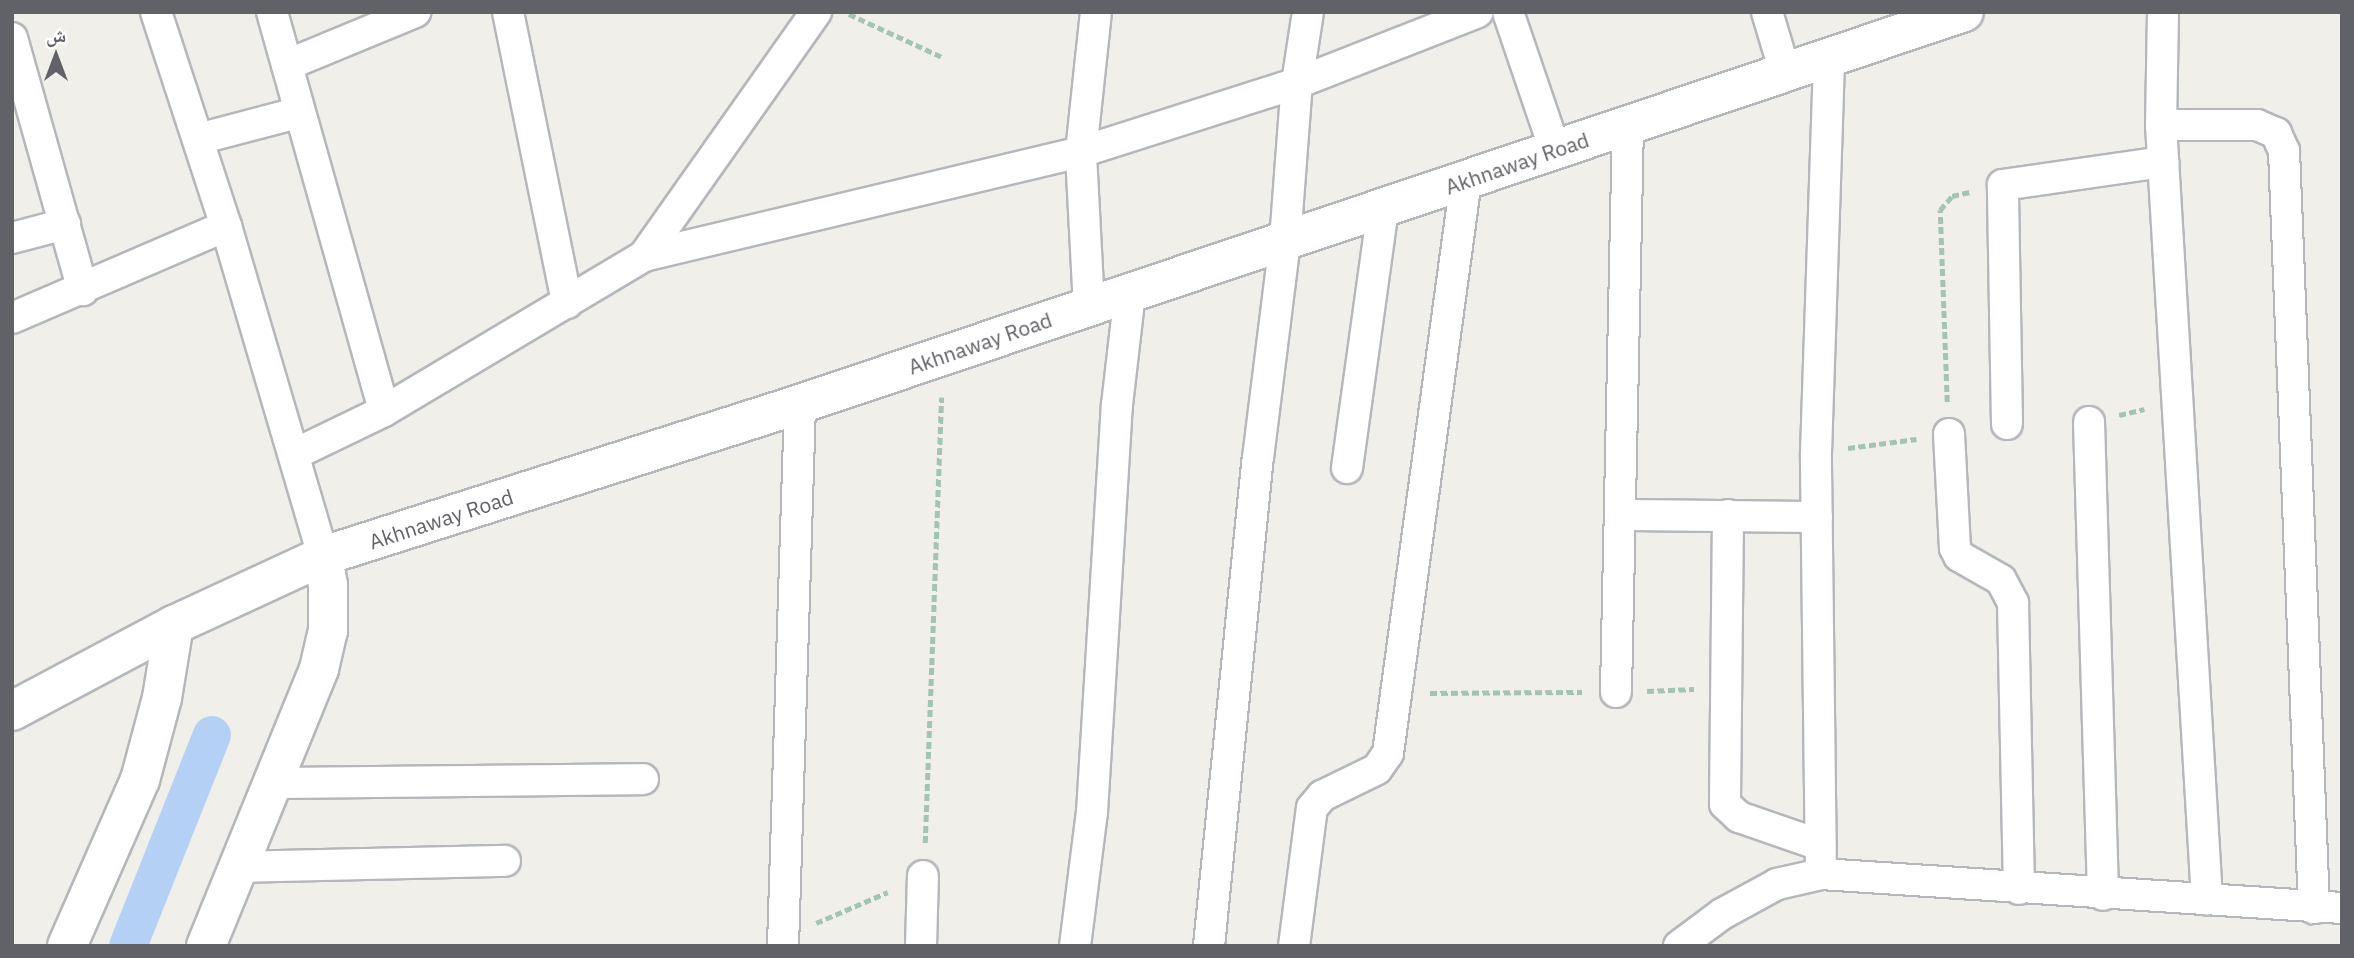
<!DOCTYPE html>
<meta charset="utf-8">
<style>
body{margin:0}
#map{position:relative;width:2354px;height:958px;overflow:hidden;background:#f0efe9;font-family:"IBM Plex Sans","Noto Naskh Arabic",sans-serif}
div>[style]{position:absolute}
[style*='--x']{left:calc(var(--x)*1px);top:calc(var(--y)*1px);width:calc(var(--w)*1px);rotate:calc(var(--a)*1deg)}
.canal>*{height:38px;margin:-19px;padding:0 19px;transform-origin:19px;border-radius:19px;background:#b4d1f5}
.path>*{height:4.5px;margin-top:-2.25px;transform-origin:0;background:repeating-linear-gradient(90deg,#a3c4b0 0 7px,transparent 0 10.5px)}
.roads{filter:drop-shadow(2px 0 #b5b7bb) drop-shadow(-2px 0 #b5b7bb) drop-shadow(0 2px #b5b7bb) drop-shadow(0 -2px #b5b7bb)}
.street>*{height:30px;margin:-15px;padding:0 15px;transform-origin:15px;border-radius:15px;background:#fff}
.secondary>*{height:38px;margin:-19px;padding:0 19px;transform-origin:19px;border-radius:19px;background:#fff}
span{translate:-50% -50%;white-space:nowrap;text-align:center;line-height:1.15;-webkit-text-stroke:5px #fff;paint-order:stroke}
.street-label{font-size:21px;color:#606267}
.frame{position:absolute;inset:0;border:14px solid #606267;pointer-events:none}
.north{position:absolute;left:21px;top:21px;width:70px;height:70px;-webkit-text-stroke:5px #fff;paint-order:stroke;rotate:0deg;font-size:19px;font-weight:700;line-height:28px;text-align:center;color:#606267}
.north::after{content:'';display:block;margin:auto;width:24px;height:32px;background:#606267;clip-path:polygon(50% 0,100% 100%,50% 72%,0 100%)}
</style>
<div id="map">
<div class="canal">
<div style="--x:128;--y:946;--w:227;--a:-68.3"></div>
</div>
<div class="path">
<div style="--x:849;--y:14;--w:102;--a:24.8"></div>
<div style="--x:1947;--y:402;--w:192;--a:-92.1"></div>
<div style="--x:1940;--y:210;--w:18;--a:-49"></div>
<div style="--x:1952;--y:196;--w:18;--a:-13"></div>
<div style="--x:2119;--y:415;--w:26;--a:-13"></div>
<div style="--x:1848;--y:448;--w:69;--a:-7.5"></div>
<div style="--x:1647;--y:691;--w:47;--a:-2.4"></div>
<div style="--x:1430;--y:693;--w:152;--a:-0.4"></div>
<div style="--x:925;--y:843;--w:446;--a:-87.9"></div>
<div style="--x:816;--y:923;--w:78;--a:-23.3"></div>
</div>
<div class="roads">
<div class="street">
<div style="--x:156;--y:12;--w:225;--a:71.9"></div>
<div style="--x:226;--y:226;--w:344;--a:73.6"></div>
<div style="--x:272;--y:12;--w:414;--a:74.3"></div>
<div style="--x:508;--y:12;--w:297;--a:78.5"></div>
<div style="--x:1508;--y:12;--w:146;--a:71.2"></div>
<div style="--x:1767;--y:12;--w:63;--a:73.3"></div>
<div style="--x:2163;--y:12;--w:113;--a:91"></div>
<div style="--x:2161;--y:125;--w:776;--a:86.6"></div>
<div style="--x:12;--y:38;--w:262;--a:74.3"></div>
<div style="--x:287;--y:65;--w:139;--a:-22.5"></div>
<div style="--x:2161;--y:125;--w:96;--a:0"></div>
<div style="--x:2257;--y:125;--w:21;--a:23"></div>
<div style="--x:2276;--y:133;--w:20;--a:66"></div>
<div style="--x:2284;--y:151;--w:758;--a:87.73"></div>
<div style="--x:198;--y:139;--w:102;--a:-14.7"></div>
<div style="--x:12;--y:238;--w:55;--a:-14.8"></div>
<div style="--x:644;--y:256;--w:299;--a:-54.8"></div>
<div style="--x:1089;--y:307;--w:155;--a:-93"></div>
<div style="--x:1081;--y:152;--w:141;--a:-83.9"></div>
<div style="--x:12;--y:318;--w:233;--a:-23.3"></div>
<div style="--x:2089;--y:422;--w:473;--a:88.3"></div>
<div style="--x:2007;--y:424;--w:239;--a:-91"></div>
<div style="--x:2003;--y:185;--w:162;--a:-8.2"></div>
<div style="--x:1949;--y:434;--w:114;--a:87"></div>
<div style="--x:1955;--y:548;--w:9;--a:63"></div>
<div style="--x:1959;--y:556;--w:48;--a:29.7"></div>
<div style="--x:2001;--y:580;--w:26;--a:62"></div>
<div style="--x:2013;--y:603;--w:286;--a:88.8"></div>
<div style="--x:295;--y:454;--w:99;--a:-25.8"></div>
<div style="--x:384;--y:411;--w:303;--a:-30.8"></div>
<div style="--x:644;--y:256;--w:449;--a:-13.4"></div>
<div style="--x:1081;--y:152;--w:227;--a:-17.7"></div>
<div style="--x:1297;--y:83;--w:194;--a:-21.4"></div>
<div style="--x:1347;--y:468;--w:262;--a:-82.1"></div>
<div style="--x:1623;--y:515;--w:194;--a:0.6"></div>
<div style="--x:1728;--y:515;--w:289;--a:90.6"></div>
<div style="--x:1725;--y:804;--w:19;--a:43"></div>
<div style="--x:1739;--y:817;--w:86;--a:19.1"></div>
<div style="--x:1616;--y:692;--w:567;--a:-88.79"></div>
<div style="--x:272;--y:783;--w:371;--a:-0.6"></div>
<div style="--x:238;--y:867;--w:267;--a:-1.3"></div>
<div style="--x:1821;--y:874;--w:421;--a:-90.7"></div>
<div style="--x:1816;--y:453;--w:395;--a:-88.1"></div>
<div style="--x:783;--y:946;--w:542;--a:-88.2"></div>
<div style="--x:921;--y:946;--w:70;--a:-88.4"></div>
<div style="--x:1075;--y:946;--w:135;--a:-82.8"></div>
<div style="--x:1092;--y:812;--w:408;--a:-86.5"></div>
<div style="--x:1117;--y:405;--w:113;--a:-83.4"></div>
<div style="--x:1209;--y:946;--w:490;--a:-84.3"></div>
<div style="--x:1258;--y:458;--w:219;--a:-82.9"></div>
<div style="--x:1285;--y:241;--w:158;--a:-85.7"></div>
<div style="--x:1297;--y:83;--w:72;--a:-81.2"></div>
<div style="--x:1294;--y:946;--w:139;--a:-82.6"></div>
<div style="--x:1312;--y:808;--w:16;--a:-50"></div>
<div style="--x:1322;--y:796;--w:61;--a:-26.1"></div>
<div style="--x:1377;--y:769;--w:19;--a:-55"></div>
<div style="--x:1388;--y:753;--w:578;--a:-82.25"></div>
<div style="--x:1679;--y:946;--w:54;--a:-36.7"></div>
<div style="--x:1722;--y:914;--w:63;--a:-28.6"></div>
<div style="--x:1777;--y:884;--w:45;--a:-12.8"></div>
<div style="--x:1821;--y:874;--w:522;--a:3.73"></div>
</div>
<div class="secondary">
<div style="--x:12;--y:711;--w:183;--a:-28"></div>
<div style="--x:174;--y:625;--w:164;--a:-24.8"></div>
<div style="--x:323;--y:556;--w:501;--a:-17.67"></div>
<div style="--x:800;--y:404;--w:1228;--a:-18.61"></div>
<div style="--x:67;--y:946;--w:181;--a:-66.3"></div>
<div style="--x:140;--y:780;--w:85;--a:-75"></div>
<div style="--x:162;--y:698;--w:74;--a:-80.7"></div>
<div style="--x:206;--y:946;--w:299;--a:-67.8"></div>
<div style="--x:319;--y:669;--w:39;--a:-77"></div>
<div style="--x:328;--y:631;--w:46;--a:-90"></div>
<div style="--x:328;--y:585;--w:29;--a:-100"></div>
</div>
</div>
<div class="street-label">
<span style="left:1517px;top:163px;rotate:-19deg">Akhnaway Road</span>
<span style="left:980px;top:343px;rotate:-19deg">Akhnaway Road</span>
<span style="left:441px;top:519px;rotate:-18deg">Akhnaway Road</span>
</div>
<div class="frame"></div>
<div class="north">ش</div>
</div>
